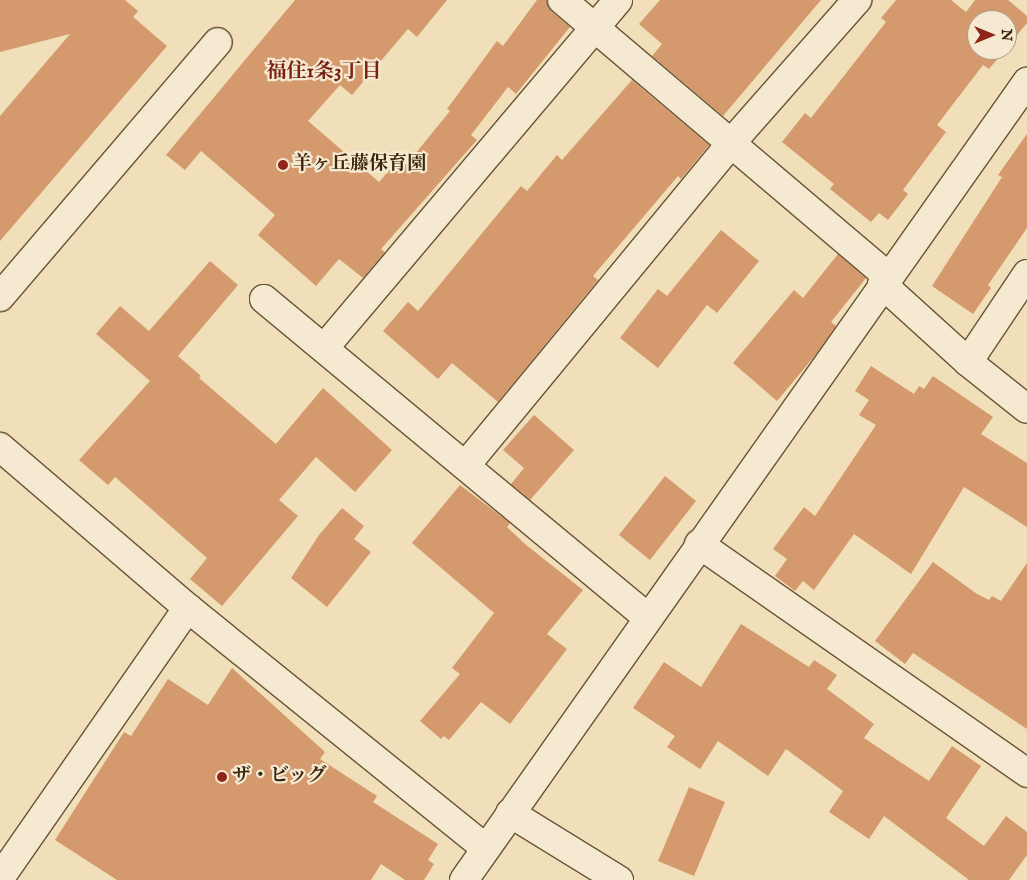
<!DOCTYPE html>
<meta charset="utf-8">
<style>
body{margin:0}
#map{position:relative;width:1027px;height:880px;overflow:hidden;background:#f0dfb8;font-family:"IM FELL English","Noto Serif JP",serif}
div>[style]{position:absolute}
[style*='--x']{left:calc(var(--x)*1px);top:calc(var(--y)*1px);width:calc(var(--w)*1px);rotate:calc(var(--a)*1deg)}
.building>*{inset:0;background:#d49a6e}
.roads{filter:drop-shadow(1px 0 #6a5437) drop-shadow(-1px 0 #6a5437) drop-shadow(0 1px #6a5437) drop-shadow(0 -1px #6a5437)}
.minor>*{height:28px;margin:-14px;padding:0 14px;transform-origin:14px;border-radius:14px;background:#f5ead1}
.dots>*{width:14px;height:14px;translate:-50% -50%;box-sizing:border-box;border:2px solid #f5ead1;border-radius:50%}
span{translate:-50% -50%;white-space:nowrap;text-align:center;line-height:1.15;-webkit-text-stroke:4.5px #f5ead1;paint-order:stroke}
.poi-label{font-size:19px;color:#3d250c;font-weight:700}
.left{translate:0 -50%;text-align:left}
.neighbourhood-label{font-size:20px;color:#7a1f14;font-weight:700}
.north{position:absolute;left:967px;top:10px;width:50px;height:50px;box-sizing:border-box;background:#f5ead1;border:1px solid #ab9b82;border-radius:50%;rotate:90deg;font-size:14px;font-weight:700;line-height:20px;text-align:center;color:#3d250c}
.north::after{content:'';display:block;margin:auto;width:18px;height:22px;background:#8f2418;clip-path:polygon(50% 0,100% 100%,50% 72%,0 100%)}
</style>
<div id="map">
<div class="building">
<div style="clip-path:polygon(0 0,125px 0,138px 11px,133px 17px,167px 46px,0 241px,0 116px,70px 34px,0 52px)"></div>
<div style="clip-path:polygon(295px 0,447px 0,417px 37px,408px 29px,352px 95px,340px 85px,308px 121px,379px 182px,399px 159px,406px 165px,450px 111px,447px 109px,497px 41px,503px 46px,537px 0,547px 0,552px 12px,570px 27px,516px 94px,508px 87px,471px 135px,477px 140px,381px 249px,385px 252px,363px 278px,339px 259px,316px 286px,258px 235px,275px 215px,201px 151px,185px 170px,166px 155px)"></div>
<div style="clip-path:polygon(660px 0,821px 0,723px 116px,652px 56px,662px 44px,639px 24px)"></div>
<div style="clip-path:polygon(896px 0,951px 0,966px 12px,975px 0,1008px 0,1027px 16px,1027px 23px,1007px 47px,1007px 20px,977px 20px,977px 50px,1005px 50px,989px 69px,983px 65px,937px 125px,946px 132px,903px 190px,908px 194px,888px 220px,879px 213px,871px 222px,830px 189px,834px 184px,782px 142px,805px 113px,811px 118px,886px 22px,881px 18px)"></div>
<div style="clip-path:polygon(632px 80px,709px 145px,681px 179px,678px 176px,593px 276px,598px 280px,498px 402px,452px 363px,438px 379px,383px 331px,408px 302px,418px 311px,521px 186px,527px 191px,557px 155px,562px 160px)"></div>
<div style="clip-path:polygon(1027px 134px,1027px 228px,988px 285px,991px 288px,973px 314px,932px 286px,1002px 177px,998px 175px)"></div>
<div style="clip-path:polygon(721px 230px,759px 261px,717px 313px,707px 305px,658px 368px,620px 338px,658px 289px,667px 296px)"></div>
<div style="clip-path:polygon(838px 254px,866px 278px,831px 322px,836px 326px,818px 352px,777px 401px,733px 363px,794px 290px,803px 298px)"></div>
<div style="clip-path:polygon(210px 261px,238px 285px,178px 356px,201px 376px,199px 378px,276px 444px,323px 388px,392px 450px,355px 492px,316px 457px,279px 500px,298px 516px,222px 606px,190px 579px,207px 558px,115px 477px,108px 485px,79px 460px,150px 381px,96px 334px,120px 306px,149px 331px)"></div>
<div style="clip-path:polygon(871px 366px,914px 394px,919px 386px,924px 389px,933px 376px,993px 417px,981px 434px,1027px 463px,1027px 527px,964px 487px,911px 574px,854px 534px,814px 590px,803px 581px,795px 591px,775px 576px,787px 559px,773px 549px,804px 507px,815px 516px,876px 425px,859px 415px,869px 400px,855px 391px)"></div>
<div style="clip-path:polygon(534px 415px,574px 450px,530px 500px,511px 484px,524px 468px,503px 450px)"></div>
<div style="clip-path:polygon(665px 476px,696px 501px,650px 560px,619px 535px)"></div>
<div style="clip-path:polygon(460px 485px,510px 523px,507px 527px,525px 544px,583px 590px,547px 634px,567px 649px,510px 724px,481px 702px,449px 740px,444px 736px,441px 739px,420px 721px,460px 674px,452px 668px,494px 613px,412px 543px)"></div>
<div style="clip-path:polygon(342px 508px,364px 526px,354px 539px,371px 552px,327px 607px,291px 578px,319px 535px)"></div>
<div style="clip-path:polygon(933px 562px,977px 594px,989px 600px,992px 596px,1001px 601px,1027px 563px,1027px 729px,913px 653px,905px 664px,875px 641px)"></div>
<div style="clip-path:polygon(741px 624px,809px 667px,814px 660px,837px 675px,827px 689px,874px 724px,864px 738px,929px 781px,952px 746px,981px 766px,946px 818px,984px 846px,1006px 816px,1027px 832px,1027px 855px,1009px 880px,969px 880px,884px 816px,869px 839px,829px 812px,843px 791px,786px 749px,768px 776px,718px 741px,700px 769px,667px 747px,675px 736px,633px 708px,664px 662px,701px 687px)"></div>
<div style="clip-path:polygon(232px 668px,325px 752px,320px 759px,377px 796px,373px 802px,438px 844px,428px 860px,434px 864px,424px 880px,405px 880px,381px 864px,371px 880px,117px 880px,55px 840px,124px 732px,131px 736px,168px 679px,208px 705px)"></div>
<div style="clip-path:polygon(689px 787px,725px 802px,694px 876px,658px 861px)"></div>
</div>
<div class="roads">
<div class="minor">
<div style="--x:562;--y:0;--w:427;--a:40.3"></div>
<div style="--x:882;--y:284;--w:116;--a:42.2"></div>
<div style="--x:968;--y:362;--w:75;--a:38.5"></div>
<div style="--x:0;--y:297;--w:335;--a:-49.5"></div>
<div style="--x:264;--y:299;--w:498;--a:39.7"></div>
<div style="--x:325;--y:347;--w:454;--a:-49.8"></div>
<div style="--x:968;--y:362;--w:106;--a:-56.2"></div>
<div style="--x:0;--y:447;--w:248;--a:40.6"></div>
<div style="--x:188;--y:608;--w:382;--a:38.9"></div>
<div style="--x:466;--y:465;--w:417;--a:-50.5"></div>
<div style="--x:731;--y:143;--w:191;--a:-48.6"></div>
<div style="--x:699;--y:544;--w:400;--a:34.9"></div>
<div style="--x:510;--y:813;--w:128;--a:31.6"></div>
<div style="--x:0;--y:878;--w:329;--a:-55.2"></div>
<div style="--x:464;--y:880;--w:977;--a:-54.8"></div>
</div>
</div>
<div class="dots">
<div style="left:283px;top:165px;background:#8f2418"></div>
<div style="left:222px;top:777px;background:#8f2418"></div>
</div>
<div class="poi-label">
<span class="left" style="left:293px;top:165px">羊ヶ丘藤保育園</span>
<span class="left" style="left:232px;top:777px">ザ・ビッグ</span>
</div>
<div class="neighbourhood-label">
<span style="left:324px;top:71px">福住1条3丁目</span>
</div>
<div class="north">N</div>
</div>
